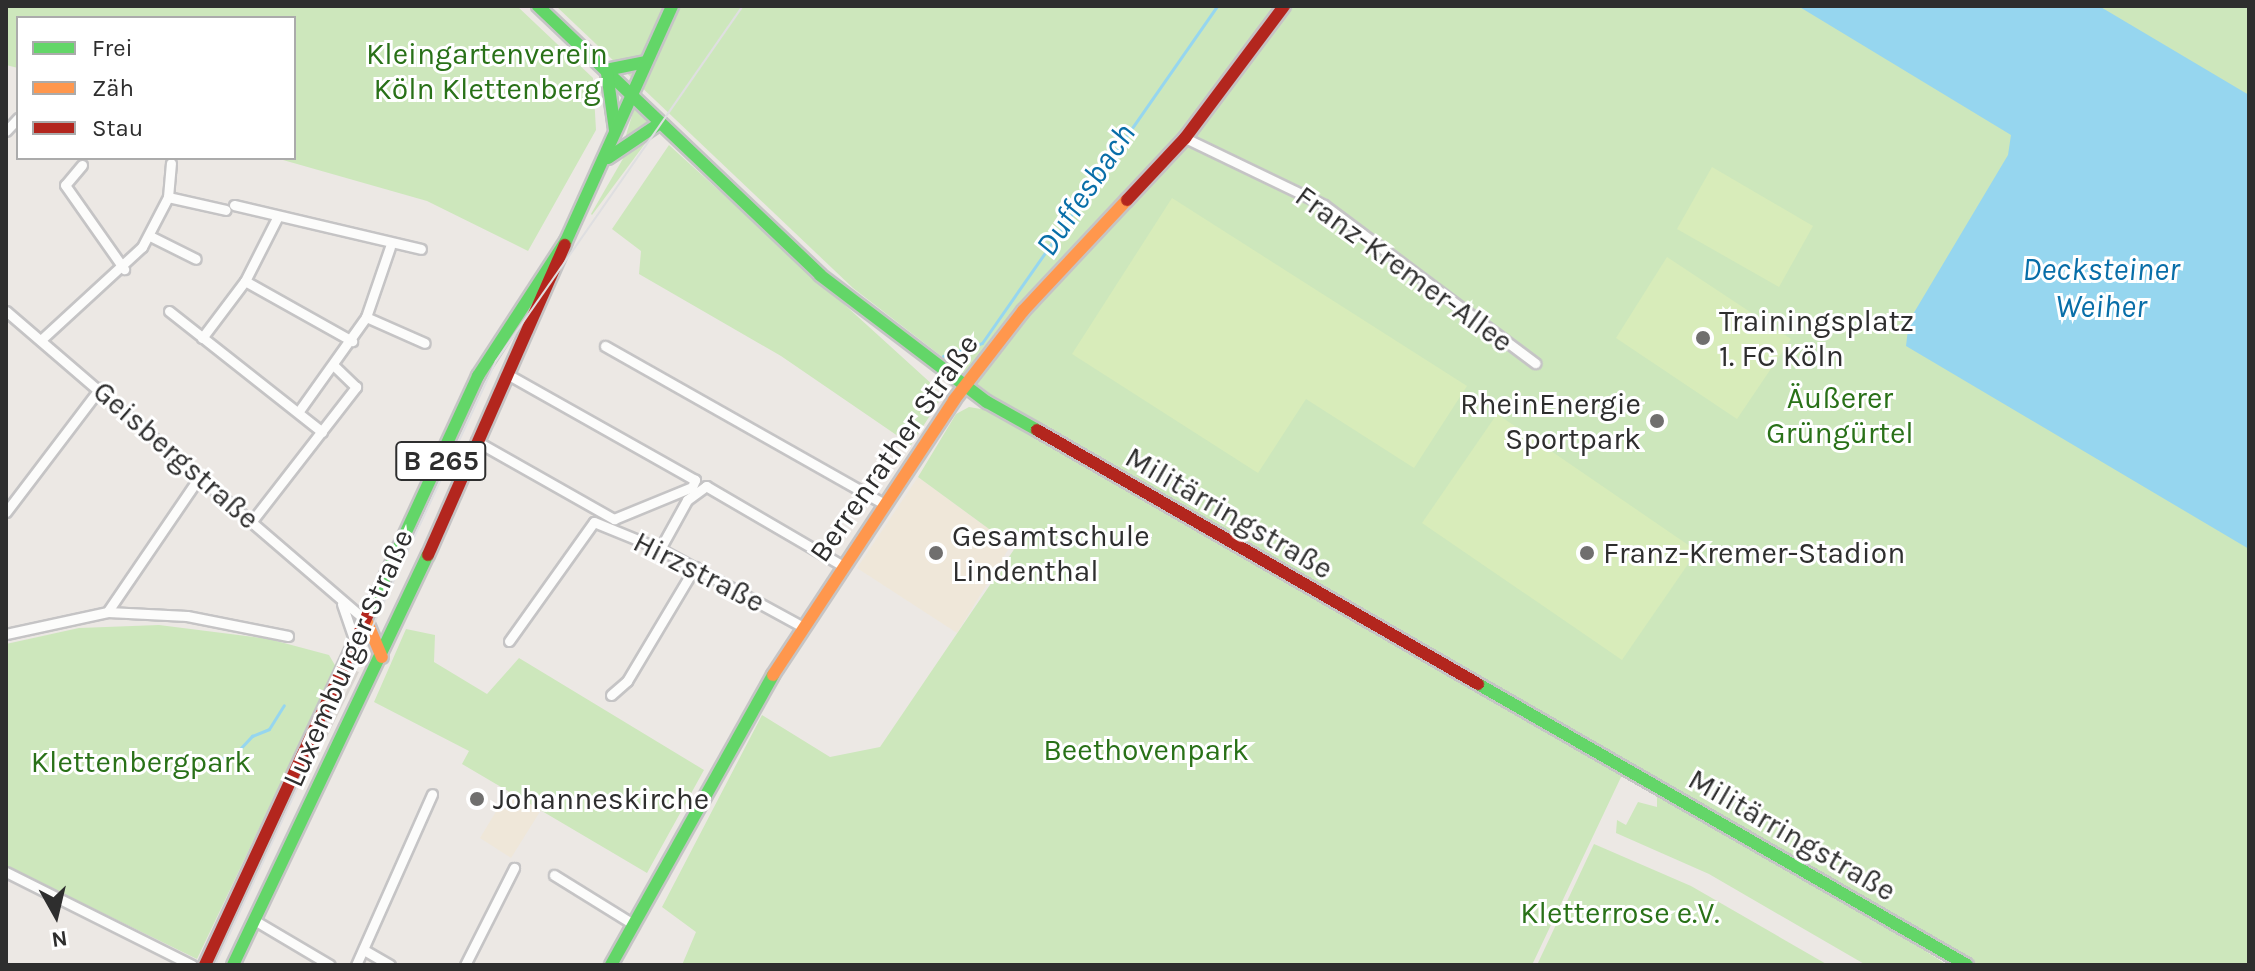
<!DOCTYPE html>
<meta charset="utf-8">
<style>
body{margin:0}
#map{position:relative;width:2255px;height:971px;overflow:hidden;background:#ece8e4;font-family:Karla,sans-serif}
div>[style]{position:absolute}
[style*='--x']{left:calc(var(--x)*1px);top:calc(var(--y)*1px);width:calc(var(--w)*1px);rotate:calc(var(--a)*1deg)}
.education>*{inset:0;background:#efe7d9}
.green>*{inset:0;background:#cde7bc}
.pitch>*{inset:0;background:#d8ecba}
.plaza>*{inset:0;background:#dad6d2}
.water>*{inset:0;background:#96d6ef}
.stream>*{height:3px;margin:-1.5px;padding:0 1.5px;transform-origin:1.5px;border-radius:1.5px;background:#96d6ef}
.roads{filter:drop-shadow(2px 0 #c5c4c5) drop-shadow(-2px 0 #c5c4c5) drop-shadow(0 2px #c5c4c5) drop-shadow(0 -2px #c5c4c5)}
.street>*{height:9px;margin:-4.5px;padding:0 4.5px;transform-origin:4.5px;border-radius:4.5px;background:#fcfcfb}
.fast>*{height:12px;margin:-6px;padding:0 6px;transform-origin:6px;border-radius:6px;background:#63d668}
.slow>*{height:12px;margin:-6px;padding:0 6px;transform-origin:6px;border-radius:6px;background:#ff974d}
.jam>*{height:12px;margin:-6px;padding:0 6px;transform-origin:6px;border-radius:6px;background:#b3261e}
.tram>*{height:2px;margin:-1px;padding:0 1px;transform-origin:1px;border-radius:1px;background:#dfdfe1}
.dots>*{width:22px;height:22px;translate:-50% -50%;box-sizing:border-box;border:4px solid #fff;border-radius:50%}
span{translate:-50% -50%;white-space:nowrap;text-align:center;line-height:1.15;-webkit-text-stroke:6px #fff;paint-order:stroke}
.shield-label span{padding:2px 6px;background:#fff;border:2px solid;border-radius:6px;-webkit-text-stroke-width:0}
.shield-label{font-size:28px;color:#2e2e2e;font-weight:700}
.park-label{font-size:30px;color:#297118}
.street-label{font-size:30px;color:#2e2e2e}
.poi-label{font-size:30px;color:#2e2e2e}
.left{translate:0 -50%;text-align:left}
.right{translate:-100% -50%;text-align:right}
.water-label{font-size:32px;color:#086ea8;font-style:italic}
.frame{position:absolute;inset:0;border:8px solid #2e2e2e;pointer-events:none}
.legend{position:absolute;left:16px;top:16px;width:280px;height:144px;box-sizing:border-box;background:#fff;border:2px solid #ababab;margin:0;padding:10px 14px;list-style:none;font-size:24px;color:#2e2e2e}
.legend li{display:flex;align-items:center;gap:16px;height:40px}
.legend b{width:40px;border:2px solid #ababab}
.north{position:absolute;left:16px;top:875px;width:80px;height:80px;-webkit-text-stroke:6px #fff;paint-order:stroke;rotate:172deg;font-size:22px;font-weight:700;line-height:32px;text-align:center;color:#2e2e2e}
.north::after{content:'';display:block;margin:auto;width:28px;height:36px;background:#2e2e2e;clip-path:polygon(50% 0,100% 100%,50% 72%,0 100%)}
</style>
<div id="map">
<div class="education">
<div style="clip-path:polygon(918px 477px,1011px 545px,957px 633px,857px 568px)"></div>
<div style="clip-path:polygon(509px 790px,541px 810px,511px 858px,480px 838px)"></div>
</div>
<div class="green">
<div style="clip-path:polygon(6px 6px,517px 6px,593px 78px,596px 130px,528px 251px,427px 201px,276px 158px,294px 158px,294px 18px,18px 18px,18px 68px,6px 65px)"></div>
<div style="clip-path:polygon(556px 6px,2249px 6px,2249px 965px,1977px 965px,993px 396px,853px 288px)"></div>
<div style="clip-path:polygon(634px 109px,648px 121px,626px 142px,624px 142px)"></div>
<div style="clip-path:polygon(653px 133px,592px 215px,591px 214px,628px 150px)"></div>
<div style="clip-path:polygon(669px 145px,934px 386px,940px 400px,911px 445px,781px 356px,639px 274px,641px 251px,612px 229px)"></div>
<div style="clip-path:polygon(969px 407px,987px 410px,1622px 775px,1532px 965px,682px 965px,696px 932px,662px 907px,762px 715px,830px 757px,880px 747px,1015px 548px,918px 477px,956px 414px)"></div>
<div style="clip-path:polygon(159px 625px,269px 639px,329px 655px,336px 667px,197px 959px,6px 866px,6px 644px,79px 628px)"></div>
<div style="clip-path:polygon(406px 629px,435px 635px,434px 662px,487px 694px,519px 658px,704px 770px,647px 873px,462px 764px,469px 751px,374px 702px)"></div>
<div style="clip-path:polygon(1657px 795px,1882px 923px,1947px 965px,1866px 965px,1709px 874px,1616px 833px,1617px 820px,1626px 825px,1638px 802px,1657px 807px)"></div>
<div style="clip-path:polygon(1594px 844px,1691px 886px,1828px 965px,1537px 965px)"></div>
</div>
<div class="pitch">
<div style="clip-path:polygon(1712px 167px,1813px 226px,1779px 287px,1677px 229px)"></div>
<div style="clip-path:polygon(1172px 198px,1467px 386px,1414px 468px,1306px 399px,1258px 473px,1072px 354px)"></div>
<div style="clip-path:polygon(1667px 257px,1791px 339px,1737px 419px,1616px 338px)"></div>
<div style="clip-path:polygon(1497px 414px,1697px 551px,1622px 660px,1422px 523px)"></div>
</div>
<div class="plaza">
<div style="clip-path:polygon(356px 671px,359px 672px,324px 743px,322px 743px)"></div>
</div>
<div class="water">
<div style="clip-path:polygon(1798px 6px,2099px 6px,2249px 95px,2249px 549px,1906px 346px,1909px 321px,2008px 155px,2011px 135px)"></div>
</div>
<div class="stream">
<div style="--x:943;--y:356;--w:41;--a:-18.4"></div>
<div style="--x:982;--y:343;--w:411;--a:-55.1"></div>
<div style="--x:252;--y:736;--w:18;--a:-22"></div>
<div style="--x:269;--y:729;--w:28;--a:-58"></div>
<div style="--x:238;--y:751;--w:21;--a:-47"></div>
<div style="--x:209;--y:764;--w:20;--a:-24"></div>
</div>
<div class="roads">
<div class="street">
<div style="--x:6;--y:131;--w:18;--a:-47"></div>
<div style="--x:1185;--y:138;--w:154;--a:25.7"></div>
<div style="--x:1324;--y:205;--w:264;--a:36.8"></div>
<div style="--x:82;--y:165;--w:26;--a:130"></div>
<div style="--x:65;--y:185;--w:103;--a:54.9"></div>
<div style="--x:168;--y:197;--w:59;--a:12.6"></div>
<div style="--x:234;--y:205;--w:192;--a:13.2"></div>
<div style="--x:150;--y:236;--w:51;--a:26.6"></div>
<div style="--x:245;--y:281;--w:123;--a:29.3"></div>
<div style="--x:6;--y:311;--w:476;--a:40.7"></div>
<div style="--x:169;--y:311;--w:195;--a:38.3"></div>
<div style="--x:366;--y:317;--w:64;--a:23.8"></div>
<div style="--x:43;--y:338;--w:134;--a:-42.6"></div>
<div style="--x:142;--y:247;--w:56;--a:-62.5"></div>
<div style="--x:168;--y:197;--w:34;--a:-85"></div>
<div style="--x:202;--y:338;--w:71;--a:-53"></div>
<div style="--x:245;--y:281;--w:73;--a:-63.1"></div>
<div style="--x:605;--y:346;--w:321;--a:29.5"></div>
<div style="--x:299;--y:411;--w:115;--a:-54.5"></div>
<div style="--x:366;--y:317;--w:74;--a:-71.1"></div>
<div style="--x:476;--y:441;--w:159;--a:29.5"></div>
<div style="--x:614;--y:519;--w:84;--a:-22.3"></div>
<div style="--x:692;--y:487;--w:8;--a:-67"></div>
<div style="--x:695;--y:480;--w:214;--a:-150.6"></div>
<div style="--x:6;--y:512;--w:156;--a:-52.8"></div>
<div style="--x:252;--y:521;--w:170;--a:-52.2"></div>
<div style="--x:356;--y:387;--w:32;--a:-136"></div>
<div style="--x:660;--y:549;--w:56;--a:-61.1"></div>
<div style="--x:687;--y:500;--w:24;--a:-36"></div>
<div style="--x:706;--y:486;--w:159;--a:30.3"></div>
<div style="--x:342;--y:604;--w:40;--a:71.1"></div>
<div style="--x:108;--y:611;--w:160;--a:-55.7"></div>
<div style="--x:6;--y:634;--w:104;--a:-12.2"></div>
<div style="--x:108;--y:612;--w:79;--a:2.9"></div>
<div style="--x:187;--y:616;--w:103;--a:11.2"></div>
<div style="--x:509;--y:641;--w:146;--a:-54.5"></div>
<div style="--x:594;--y:522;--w:71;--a:22.2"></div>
<div style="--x:660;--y:549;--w:163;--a:28.6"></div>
<div style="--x:611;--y:695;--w:21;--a:-41"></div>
<div style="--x:627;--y:681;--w:133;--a:-59.2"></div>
<div style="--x:6;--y:872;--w:208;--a:26.6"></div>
<div style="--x:554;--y:875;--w:93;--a:31.8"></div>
<div style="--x:254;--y:920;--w:88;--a:30.6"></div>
<div style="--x:364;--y:950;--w:30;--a:30"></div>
<div style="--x:356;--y:965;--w:187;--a:-66"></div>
<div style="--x:465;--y:965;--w:109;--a:-63.2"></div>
</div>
<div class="fast">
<div style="--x:538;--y:6;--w:390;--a:43.6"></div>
<div style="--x:820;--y:275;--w:210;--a:37.3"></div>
<div style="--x:987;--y:402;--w:57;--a:29.2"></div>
<div style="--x:606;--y:70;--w:41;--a:-11.3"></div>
<div style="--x:607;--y:73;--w:58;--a:82"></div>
<div style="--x:608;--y:158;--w:63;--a:-33.9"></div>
<div style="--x:369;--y:612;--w:260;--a:-65.2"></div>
<div style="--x:478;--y:376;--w:161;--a:-56.9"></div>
<div style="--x:566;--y:241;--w:258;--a:-65.7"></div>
<div style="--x:1478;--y:684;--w:564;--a:29.88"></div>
<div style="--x:233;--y:965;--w:454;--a:-64.6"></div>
<div style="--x:611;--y:965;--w:332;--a:-60.8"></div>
</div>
<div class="slow">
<div style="--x:367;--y:622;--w:38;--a:67"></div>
<div style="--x:773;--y:675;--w:329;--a:-56.6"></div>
<div style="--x:954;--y:400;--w:113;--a:-52.2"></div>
<div style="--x:1023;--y:311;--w:152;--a:-46.9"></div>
</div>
<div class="jam">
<div style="--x:1127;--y:200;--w:85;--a:-46.9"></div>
<div style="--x:1185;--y:138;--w:165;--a:-53.1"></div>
<div style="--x:1037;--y:430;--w:509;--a:29.94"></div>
<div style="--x:428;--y:555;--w:339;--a:-66.2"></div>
<div style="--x:205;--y:965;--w:389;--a:-65.1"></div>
</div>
</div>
<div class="tram">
<div style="--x:215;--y:965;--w:666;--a:-65.05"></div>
<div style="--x:496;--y:361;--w:432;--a:-55.2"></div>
</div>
<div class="dots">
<div style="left:1703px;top:338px;background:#706f6e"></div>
<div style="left:1657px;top:421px;background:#706f6e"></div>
<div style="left:936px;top:553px;background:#706f6e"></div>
<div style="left:1587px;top:553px;background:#706f6e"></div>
<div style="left:477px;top:799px;background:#706f6e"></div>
</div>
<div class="shield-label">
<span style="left:441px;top:461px">B 265</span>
</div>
<div class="park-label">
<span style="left:487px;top:71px">Kleingartenverein<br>Köln Klettenberg</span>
<span style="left:1840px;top:415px">Äußerer<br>Grüngürtel</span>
<span style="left:1146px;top:750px">Beethovenpark</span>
<span style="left:141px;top:762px">Klettenbergpark</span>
<span style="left:1620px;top:913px">Kletterrose e.V.</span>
</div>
<div class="street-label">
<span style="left:1404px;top:269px;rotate:36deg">Franz-Kremer-Allee</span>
<span style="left:894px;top:448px;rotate:-55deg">Berrenrather Straße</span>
<span style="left:176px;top:455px;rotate:41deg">Geisbergstraße</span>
<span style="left:1229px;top:513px;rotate:30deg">Militärringstraße</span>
<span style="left:699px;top:572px;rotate:27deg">Hirzstraße</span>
<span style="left:348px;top:658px;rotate:-66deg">Luxemburger Straße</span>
<span style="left:1792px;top:835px;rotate:30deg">Militärringstraße</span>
</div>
<div class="poi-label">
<span class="left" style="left:1719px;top:338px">Trainingsplatz<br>1. FC Köln</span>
<span class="right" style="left:1641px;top:421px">RheinEnergie<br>Sportpark</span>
<span class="left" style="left:952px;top:553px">Gesamtschule<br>Lindenthal</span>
<span class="left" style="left:1603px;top:553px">Franz-Kremer-Stadion</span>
<span class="left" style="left:493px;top:799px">Johanneskirche</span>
</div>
<div class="water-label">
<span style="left:1086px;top:190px;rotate:-56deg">Duffesbach</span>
<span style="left:2101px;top:289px">Decksteiner<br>Weiher</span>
</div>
<div class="frame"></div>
<ul class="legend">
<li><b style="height:10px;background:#63d668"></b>Frei</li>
<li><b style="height:10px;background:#ff974d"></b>Zäh</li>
<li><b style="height:10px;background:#b3261e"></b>Stau</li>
</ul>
<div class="north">N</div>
</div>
